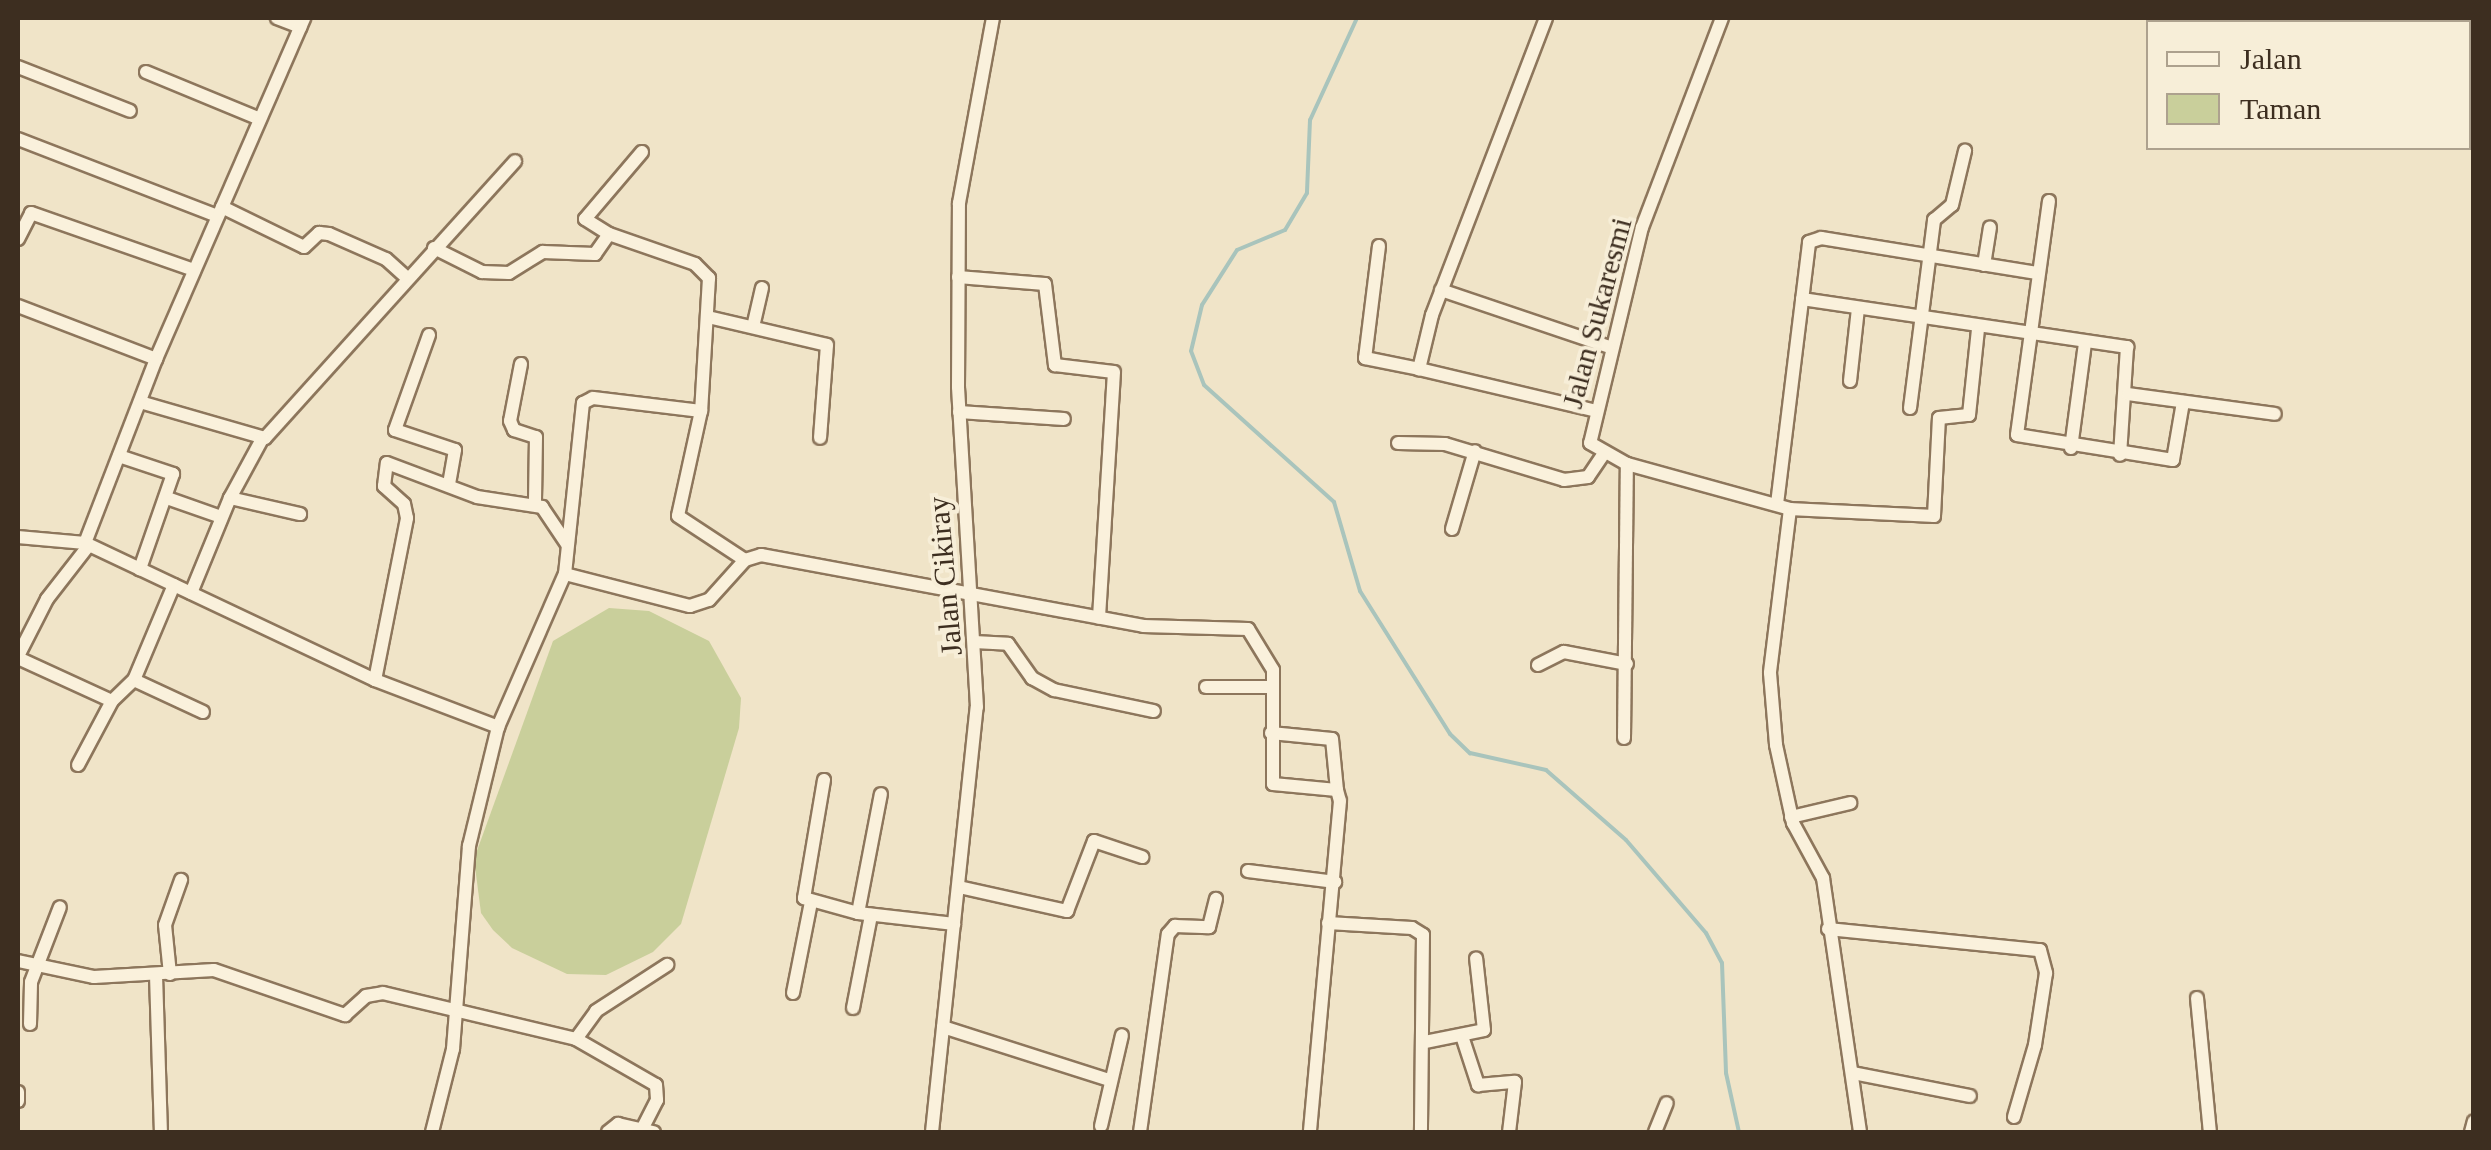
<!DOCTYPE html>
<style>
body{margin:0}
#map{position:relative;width:2491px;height:1150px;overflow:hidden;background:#f0e4c8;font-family:"Times New Roman",serif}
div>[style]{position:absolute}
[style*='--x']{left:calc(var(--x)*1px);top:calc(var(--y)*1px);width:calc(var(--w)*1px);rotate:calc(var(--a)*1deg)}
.green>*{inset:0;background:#c9cf9b}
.stream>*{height:4px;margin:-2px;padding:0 2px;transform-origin:2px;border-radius:2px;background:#a9c4bc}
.roads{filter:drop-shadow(2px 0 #8d765c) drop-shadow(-2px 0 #8d765c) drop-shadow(0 2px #8d765c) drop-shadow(0 -2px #8d765c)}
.minor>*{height:12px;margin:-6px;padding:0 6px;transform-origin:6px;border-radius:6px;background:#faf1dc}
span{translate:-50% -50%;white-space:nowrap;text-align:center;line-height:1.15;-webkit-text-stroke:8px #f7eed8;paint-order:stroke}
.street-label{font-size:30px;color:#3d2e20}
.frame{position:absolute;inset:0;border:20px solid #3d2e20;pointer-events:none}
.legend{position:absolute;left:2146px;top:20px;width:325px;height:130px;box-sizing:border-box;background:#f7eed8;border:2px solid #ada18e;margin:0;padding:12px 18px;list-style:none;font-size:30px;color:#3d2e20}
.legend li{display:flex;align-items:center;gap:20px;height:50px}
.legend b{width:50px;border:2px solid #ada18e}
</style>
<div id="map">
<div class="green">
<div style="clip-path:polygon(609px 608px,649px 611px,709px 641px,741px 698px,739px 728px,681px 924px,653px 952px,606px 975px,567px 974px,512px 948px,493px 930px,481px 913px,474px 859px,553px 641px)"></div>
</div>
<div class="stream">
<div style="--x:1357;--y:18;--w:112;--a:114.7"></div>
<div style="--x:1310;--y:120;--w:73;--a:92.4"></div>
<div style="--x:1307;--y:193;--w:43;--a:120.7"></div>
<div style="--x:1285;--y:230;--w:52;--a:157.4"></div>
<div style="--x:1237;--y:250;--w:65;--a:122.5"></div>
<div style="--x:1202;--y:305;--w:47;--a:103.4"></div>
<div style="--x:1191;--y:351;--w:36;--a:69"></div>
<div style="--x:1204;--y:385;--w:175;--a:42"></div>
<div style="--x:1334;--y:502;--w:93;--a:73.7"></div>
<div style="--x:1360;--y:591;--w:169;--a:57.8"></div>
<div style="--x:1450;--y:734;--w:28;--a:44"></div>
<div style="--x:1470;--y:753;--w:78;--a:12.6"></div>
<div style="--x:1546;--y:770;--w:106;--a:41.2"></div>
<div style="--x:1626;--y:840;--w:123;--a:49.3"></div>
<div style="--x:1706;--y:933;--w:34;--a:62"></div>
<div style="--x:1722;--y:963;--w:110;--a:87.9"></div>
<div style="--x:1726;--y:1073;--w:60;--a:77.6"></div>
</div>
<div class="roads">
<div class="minor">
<div style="--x:277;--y:18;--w:25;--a:21"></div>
<div style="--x:1546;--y:18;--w:318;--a:111"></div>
<div style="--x:1432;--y:315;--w:56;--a:103.5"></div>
<div style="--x:1419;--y:369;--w:182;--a:13.3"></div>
<div style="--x:1722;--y:18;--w:224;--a:110.9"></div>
<div style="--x:1642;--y:227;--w:222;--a:103.5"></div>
<div style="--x:1590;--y:443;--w:43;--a:29.6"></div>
<div style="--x:1627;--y:464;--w:169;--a:15.4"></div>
<div style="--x:1790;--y:509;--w:165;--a:97"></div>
<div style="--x:1770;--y:673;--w:72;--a:85.2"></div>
<div style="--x:1776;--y:745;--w:80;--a:77.7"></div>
<div style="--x:1793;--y:823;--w:63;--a:61.4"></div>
<div style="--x:1823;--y:878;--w:257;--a:81.7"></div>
<div style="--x:18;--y:67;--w:120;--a:21.4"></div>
<div style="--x:146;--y:72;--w:123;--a:22.4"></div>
<div style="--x:18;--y:139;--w:214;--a:21.1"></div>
<div style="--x:642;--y:152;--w:88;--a:130.4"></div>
<div style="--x:585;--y:219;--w:28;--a:32"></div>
<div style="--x:609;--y:234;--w:91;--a:19.2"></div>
<div style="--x:695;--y:264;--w:20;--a:45"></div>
<div style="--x:709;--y:278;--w:133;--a:93.4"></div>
<div style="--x:701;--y:411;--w:107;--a:102.4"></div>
<div style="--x:678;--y:516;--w:80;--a:33.3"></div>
<div style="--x:2049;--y:201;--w:236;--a:97.8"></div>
<div style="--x:2017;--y:435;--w:158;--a:9.1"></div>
<div style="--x:2173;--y:460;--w:59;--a:-80.2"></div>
<div style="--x:222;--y:207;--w:91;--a:26"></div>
<div style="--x:304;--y:247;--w:21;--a:-43"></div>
<div style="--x:319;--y:233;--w:10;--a:6"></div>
<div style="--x:329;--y:234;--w:62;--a:23.7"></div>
<div style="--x:386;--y:259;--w:28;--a:42"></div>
<div style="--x:18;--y:239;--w:29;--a:-63"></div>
<div style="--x:31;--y:213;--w:173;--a:19.3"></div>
<div style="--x:1379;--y:246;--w:113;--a:97.1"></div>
<div style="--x:1365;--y:358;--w:55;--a:11.5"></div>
<div style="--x:434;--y:248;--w:54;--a:26.6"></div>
<div style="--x:482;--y:272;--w:27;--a:2"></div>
<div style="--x:509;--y:273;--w:40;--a:-32"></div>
<div style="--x:543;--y:252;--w:52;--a:2.2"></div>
<div style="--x:595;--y:254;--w:24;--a:-55"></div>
<div style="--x:1984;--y:265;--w:38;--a:-81"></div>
<div style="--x:958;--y:277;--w:87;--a:4.6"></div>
<div style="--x:1045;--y:284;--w:82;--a:83"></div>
<div style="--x:1055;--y:365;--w:59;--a:6.8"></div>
<div style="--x:1114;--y:372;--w:246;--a:93.5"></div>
<div style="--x:1441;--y:290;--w:177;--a:18.7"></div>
<div style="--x:1802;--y:299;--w:329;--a:8.4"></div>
<div style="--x:2127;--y:347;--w:108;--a:93.7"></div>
<div style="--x:18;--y:306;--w:148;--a:21"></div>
<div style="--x:708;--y:317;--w:122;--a:13.2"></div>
<div style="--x:827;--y:345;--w:93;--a:94.3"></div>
<div style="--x:753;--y:327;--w:40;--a:-77"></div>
<div style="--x:429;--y:335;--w:101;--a:109.7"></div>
<div style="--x:395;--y:430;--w:63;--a:18.4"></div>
<div style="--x:455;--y:450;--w:35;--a:100"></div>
<div style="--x:521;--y:364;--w:58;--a:100.9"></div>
<div style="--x:510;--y:421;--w:10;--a:66"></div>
<div style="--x:514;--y:430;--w:23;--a:18"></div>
<div style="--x:536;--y:437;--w:67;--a:90.9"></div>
<div style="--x:1850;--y:381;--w:73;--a:-83.7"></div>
<div style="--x:2128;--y:394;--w:148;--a:7.7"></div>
<div style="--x:140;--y:402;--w:130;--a:16.1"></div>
<div style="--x:265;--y:438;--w:373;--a:-47.9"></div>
<div style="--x:1910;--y:408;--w:190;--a:-82.7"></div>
<div style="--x:1934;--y:220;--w:23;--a:-40"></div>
<div style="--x:1952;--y:205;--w:56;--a:-76.5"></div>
<div style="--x:959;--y:412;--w:105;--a:3.8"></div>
<div style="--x:1398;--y:443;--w:47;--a:1.2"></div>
<div style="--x:1445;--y:444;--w:124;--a:16.8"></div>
<div style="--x:1564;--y:480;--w:24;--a:-7"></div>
<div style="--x:1588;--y:477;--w:27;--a:-56"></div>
<div style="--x:2071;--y:448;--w:106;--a:-82.4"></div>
<div style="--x:119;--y:456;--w:57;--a:18.4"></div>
<div style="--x:173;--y:474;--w:101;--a:109.2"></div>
<div style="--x:167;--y:498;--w:57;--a:19.4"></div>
<div style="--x:230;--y:498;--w:67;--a:-61.5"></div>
<div style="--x:1777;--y:504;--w:264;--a:-83"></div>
<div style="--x:1809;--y:242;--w:13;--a:-18"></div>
<div style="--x:1821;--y:238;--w:219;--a:9.2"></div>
<div style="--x:1790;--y:509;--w:144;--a:2.8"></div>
<div style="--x:1934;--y:516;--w:98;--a:-87.1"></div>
<div style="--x:1939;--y:418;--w:30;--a:-6"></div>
<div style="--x:1969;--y:415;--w:86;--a:-84"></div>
<div style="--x:1452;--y:529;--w:81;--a:-73.6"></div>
<div style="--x:18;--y:537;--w:67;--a:5.1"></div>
<div style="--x:85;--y:543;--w:321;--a:25.3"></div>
<div style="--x:375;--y:680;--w:132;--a:20.9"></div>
<div style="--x:85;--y:543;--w:197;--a:-68.9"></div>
<div style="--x:156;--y:359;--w:372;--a:-66.5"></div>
<div style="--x:565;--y:574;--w:172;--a:-84"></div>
<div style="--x:583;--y:403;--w:11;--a:-27"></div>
<div style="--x:593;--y:398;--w:109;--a:6.9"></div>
<div style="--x:191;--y:593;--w:103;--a:-67.7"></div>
<div style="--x:230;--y:498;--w:72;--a:12.9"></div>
<div style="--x:974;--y:642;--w:34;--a:3"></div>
<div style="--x:1008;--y:644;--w:42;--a:54.8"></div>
<div style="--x:1032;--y:678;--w:25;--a:29"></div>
<div style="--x:1054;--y:690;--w:102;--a:11.9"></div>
<div style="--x:18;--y:656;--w:64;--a:-63"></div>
<div style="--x:47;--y:599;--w:68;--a:-52.1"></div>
<div style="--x:18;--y:658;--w:103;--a:24.6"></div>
<div style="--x:1538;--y:665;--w:29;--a:-27"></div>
<div style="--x:1564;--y:652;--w:64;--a:10.8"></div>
<div style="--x:134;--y:680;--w:76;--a:24.9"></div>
<div style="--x:375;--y:680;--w:165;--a:-78.8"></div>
<div style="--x:407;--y:518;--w:14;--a:-102"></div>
<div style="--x:404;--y:504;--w:27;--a:-138"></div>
<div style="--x:384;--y:486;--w:23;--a:-83"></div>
<div style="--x:387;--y:463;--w:96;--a:20.7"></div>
<div style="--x:477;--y:497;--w:66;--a:8.7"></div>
<div style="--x:542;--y:507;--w:45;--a:56"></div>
<div style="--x:1206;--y:687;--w:67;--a:0"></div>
<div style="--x:1271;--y:733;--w:61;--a:5.6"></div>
<div style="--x:1332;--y:739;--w:51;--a:84.4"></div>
<div style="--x:1624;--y:738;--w:274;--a:-89.4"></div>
<div style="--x:78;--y:765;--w:72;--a:-62"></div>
<div style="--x:112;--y:701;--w:30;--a:-44"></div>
<div style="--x:134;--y:680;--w:103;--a:-67.2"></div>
<div style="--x:824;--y:780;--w:120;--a:99.6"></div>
<div style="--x:804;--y:898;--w:56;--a:15.5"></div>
<div style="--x:858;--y:913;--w:97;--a:6.5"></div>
<div style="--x:1791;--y:817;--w:61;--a:-13.3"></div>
<div style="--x:1248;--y:871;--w:88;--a:7.2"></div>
<div style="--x:959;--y:887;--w:111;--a:12.5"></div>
<div style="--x:1067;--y:911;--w:75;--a:-68.9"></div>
<div style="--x:1094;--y:841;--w:51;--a:18.4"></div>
<div style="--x:858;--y:913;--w:121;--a:-79.1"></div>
<div style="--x:1328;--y:923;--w:84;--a:3.4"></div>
<div style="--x:1412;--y:928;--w:13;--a:32"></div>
<div style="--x:1423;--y:935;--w:197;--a:90.6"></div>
<div style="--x:1828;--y:929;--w:213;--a:5.7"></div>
<div style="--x:2040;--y:950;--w:24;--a:75"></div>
<div style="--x:2046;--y:973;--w:73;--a:98.7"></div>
<div style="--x:2035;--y:1045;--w:75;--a:106.3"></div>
<div style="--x:18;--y:961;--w:78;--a:11.9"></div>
<div style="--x:94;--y:977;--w:120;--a:-3.3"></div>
<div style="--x:214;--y:970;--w:139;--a:19"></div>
<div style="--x:345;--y:1015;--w:28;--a:-42"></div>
<div style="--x:366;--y:996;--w:17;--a:-10"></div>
<div style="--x:383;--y:993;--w:198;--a:13.4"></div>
<div style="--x:576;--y:1039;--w:92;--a:29.9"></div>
<div style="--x:656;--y:1085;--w:15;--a:86"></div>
<div style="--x:657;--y:1100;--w:36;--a:117"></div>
<div style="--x:170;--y:974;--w:49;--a:-95.8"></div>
<div style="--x:165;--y:925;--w:48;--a:-70.4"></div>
<div style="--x:156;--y:975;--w:157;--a:88.2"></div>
<div style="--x:793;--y:993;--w:93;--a:-78.8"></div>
<div style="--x:2197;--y:998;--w:135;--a:84.5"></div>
<div style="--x:853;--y:1008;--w:95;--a:-79"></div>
<div style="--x:30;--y:1024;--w:42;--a:-88.6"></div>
<div style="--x:31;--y:982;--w:80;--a:-68.9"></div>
<div style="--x:943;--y:1027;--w:174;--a:17.7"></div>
<div style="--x:1462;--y:1036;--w:52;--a:71.9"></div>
<div style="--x:1478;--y:1085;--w:37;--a:-5"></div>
<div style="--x:1515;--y:1082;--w:50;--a:96.8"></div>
<div style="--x:576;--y:1039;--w:34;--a:-54"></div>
<div style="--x:596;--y:1011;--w:85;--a:-32.9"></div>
<div style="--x:1425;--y:1042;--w:60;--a:-11.5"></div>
<div style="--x:1484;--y:1030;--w:72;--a:-96.3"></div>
<div style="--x:1853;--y:1073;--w:119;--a:11.1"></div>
<div style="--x:18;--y:1092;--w:9;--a:90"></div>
<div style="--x:1101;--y:1126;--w:93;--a:-77"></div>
<div style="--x:432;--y:1132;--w:86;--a:-75.8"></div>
<div style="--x:453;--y:1049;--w:204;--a:-85.5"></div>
<div style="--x:469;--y:846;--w:122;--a:-76.3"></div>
<div style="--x:498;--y:727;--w:167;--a:-66.4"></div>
<div style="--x:565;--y:574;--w:129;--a:14.4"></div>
<div style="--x:690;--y:606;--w:20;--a:-18"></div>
<div style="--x:709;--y:600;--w:54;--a:-48"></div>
<div style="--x:745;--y:560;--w:17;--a:-17"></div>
<div style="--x:761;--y:555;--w:389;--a:10.5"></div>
<div style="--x:1143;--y:626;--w:105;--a:1.6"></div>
<div style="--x:1248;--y:629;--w:48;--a:58.6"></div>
<div style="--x:1273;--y:670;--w:114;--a:90"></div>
<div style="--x:1273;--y:784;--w:64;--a:5.4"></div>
<div style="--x:1337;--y:790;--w:11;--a:75"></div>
<div style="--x:1340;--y:801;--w:332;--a:95.2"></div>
<div style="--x:608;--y:1132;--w:13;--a:-39"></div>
<div style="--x:618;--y:1124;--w:37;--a:13"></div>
<div style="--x:932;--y:1132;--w:427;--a:-84"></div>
<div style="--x:977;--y:707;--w:321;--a:-93.4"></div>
<div style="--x:958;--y:387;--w:184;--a:-89.7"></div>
<div style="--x:959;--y:203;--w:188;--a:-79.6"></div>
<div style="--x:1140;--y:1132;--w:200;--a:-82"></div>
<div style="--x:1168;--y:934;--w:11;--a:-49"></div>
<div style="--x:1175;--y:926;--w:34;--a:2"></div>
<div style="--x:1209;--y:927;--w:29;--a:-76"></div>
<div style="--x:1655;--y:1132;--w:31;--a:-68"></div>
<div style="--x:2471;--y:1132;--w:11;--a:-75"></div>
</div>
</div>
<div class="street-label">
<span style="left:1597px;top:313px;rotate:-75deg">Jalan Sukaresmi</span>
<span style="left:945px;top:576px;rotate:-95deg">Jalan Cikiray</span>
</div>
<div class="frame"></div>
<ul class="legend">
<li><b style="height:12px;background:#faf1dc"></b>Jalan</li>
<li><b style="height:28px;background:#c9cf9b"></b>Taman</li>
</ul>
</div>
